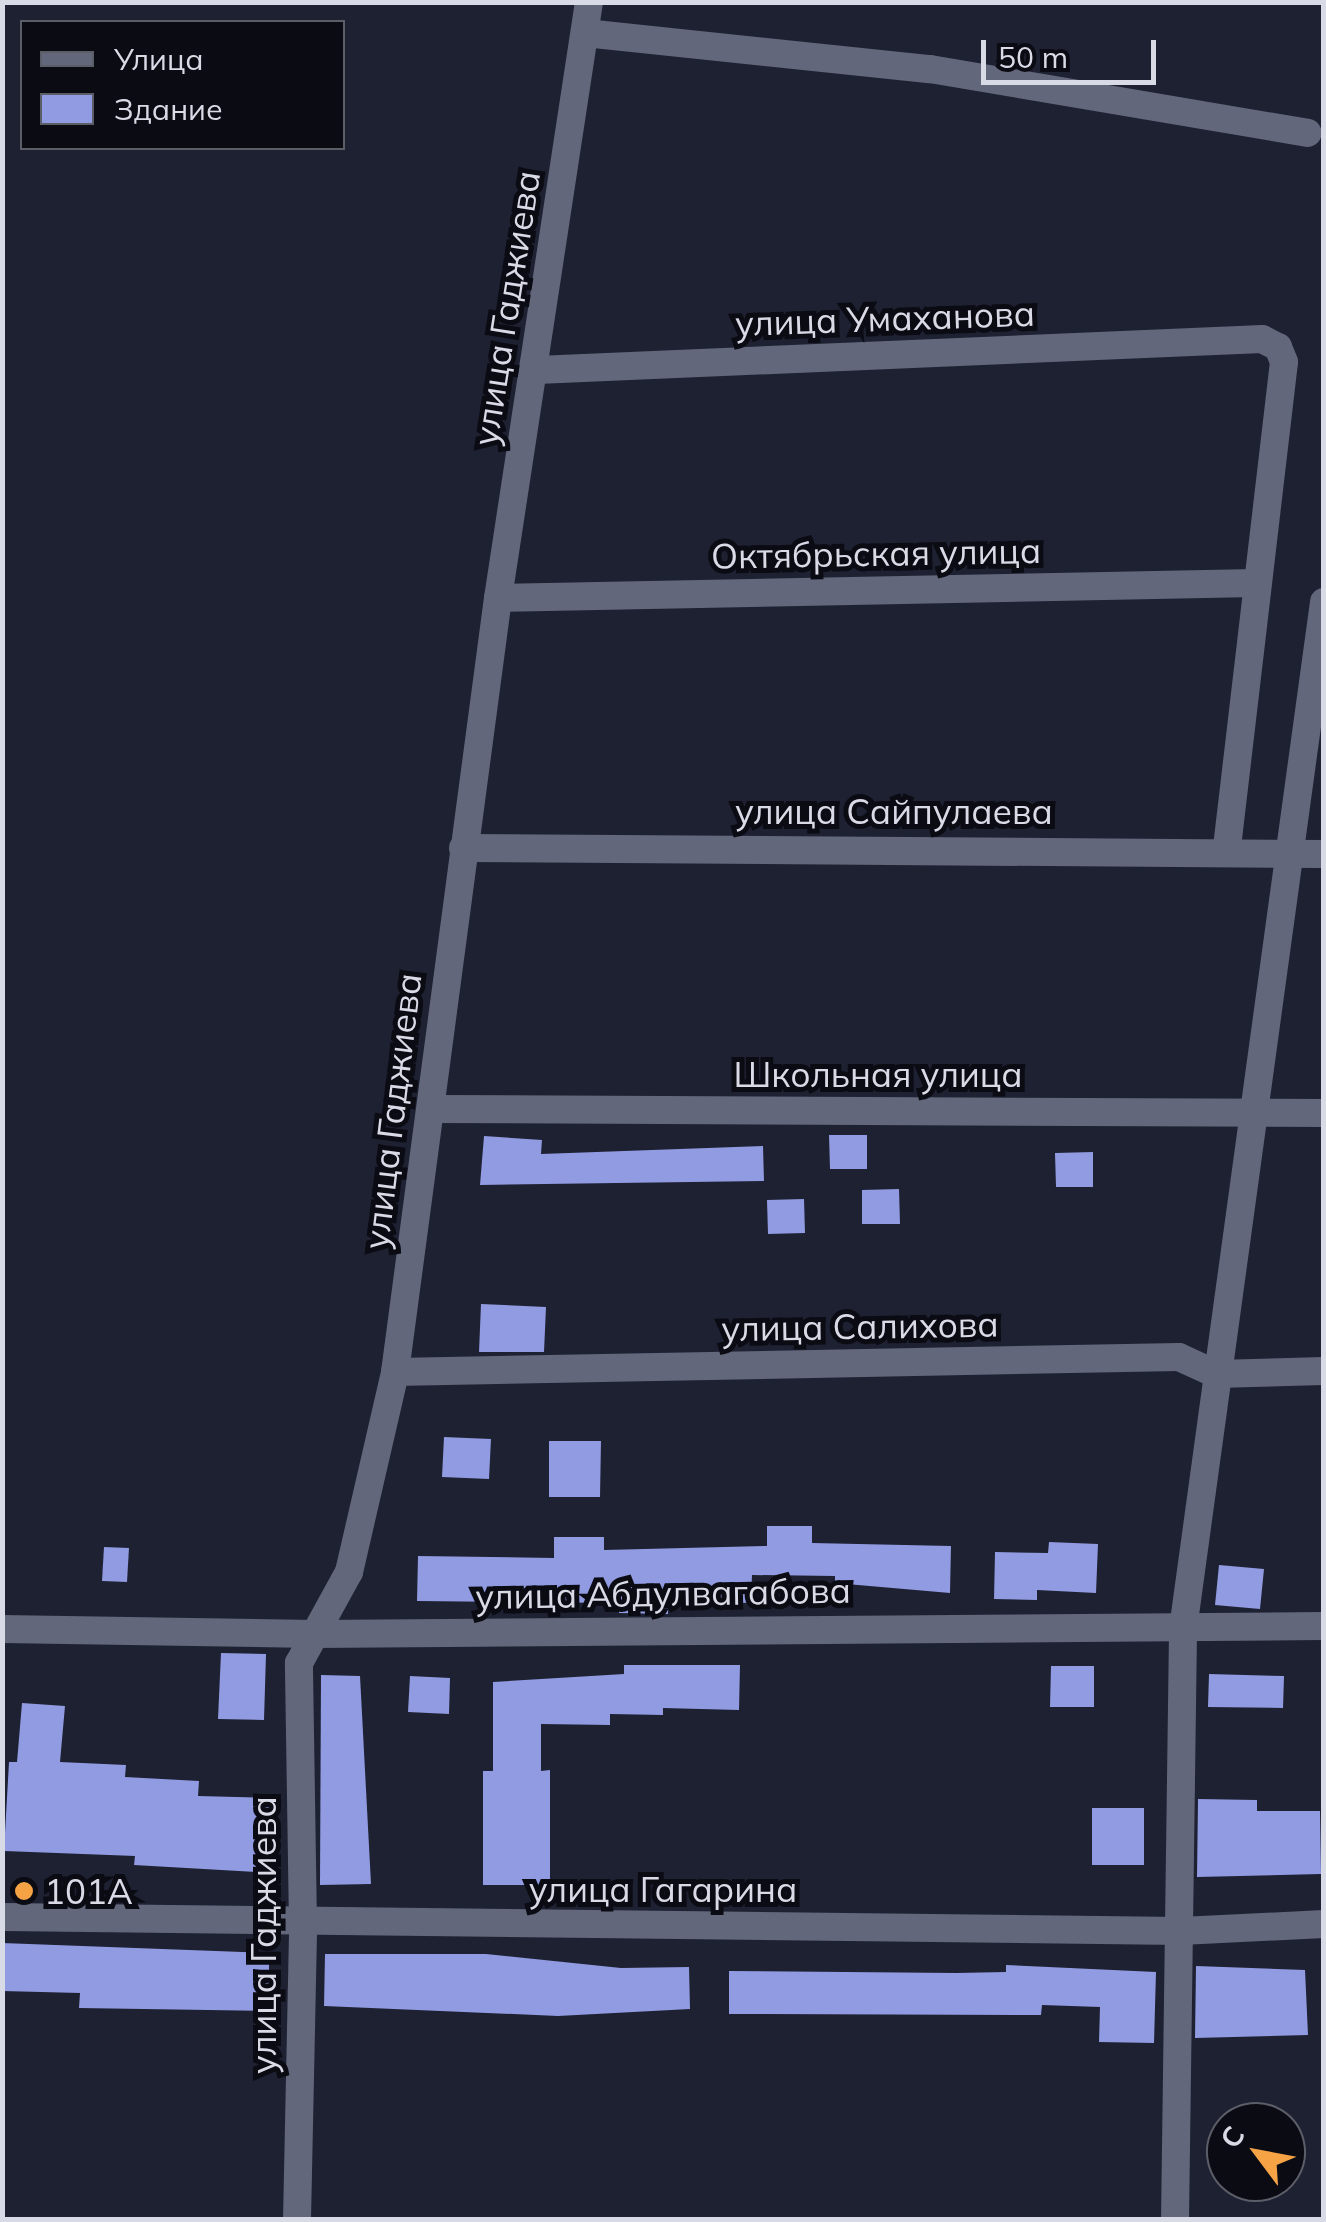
<!DOCTYPE html>
<meta charset="utf-8">
<style>
body{margin:0}
#map{position:relative;width:1326px;height:2222px;overflow:hidden;background:#1e2132;font-family:Mulish,sans-serif}
div>[style]{position:absolute}
[style*='--x']{left:calc(var(--x)*1px);top:calc(var(--y)*1px);width:calc(var(--w)*1px);rotate:calc(var(--a)*1deg)}
.building>*{inset:0;background:#909be1}
.minor>*{height:28px;margin:-14px;padding:0 14px;transform-origin:14px;border-radius:14px;background:#63677c}
.dots>*{width:28px;height:28px;translate:-50% -50%;box-sizing:border-box;border:5px solid #0a0b13;border-radius:50%}
span{translate:-50% -50%;white-space:nowrap;text-align:center;line-height:1.15;-webkit-text-stroke:10px #0a0b13;paint-order:stroke}
.street-label{font-size:35px;color:#d8dae6}
.poi-label{font-size:35px;color:#d8dae6}
.left{translate:0 -50%;text-align:left}
.frame{position:absolute;inset:0;border:5px solid #d8dae6;pointer-events:none}
.legend{position:absolute;left:20px;top:20px;width:325px;height:130px;box-sizing:border-box;background:#0a0b13;border:2px solid #5c5e67;margin:0;padding:12px 18px;list-style:none;font-size:30px;color:#d8dae6}
.legend li{display:flex;align-items:center;gap:20px;height:50px}
.legend b{width:50px;border:2px solid #5c5e67}
.north{position:absolute;left:1206px;top:2102px;width:100px;height:100px;box-sizing:border-box;background:#0a0b13;border:2px solid #5c5e67;border-radius:50%;rotate:302deg;font-size:28px;font-weight:700;line-height:40px;text-align:center;color:#d8dae6}
.north::after{content:'';display:block;margin:auto;width:35px;height:45px;background:#f5a345;clip-path:polygon(50% 0,100% 100%,50% 72%,0 100%)}
.scale{position:absolute;left:981px;top:40px;width:175px;height:45px;box-sizing:border-box;border:5px solid #d8dae6;border-top:0;padding-left:12px;font-size:30px;line-height:35px;white-space:nowrap;color:#d8dae6;-webkit-text-stroke:8px #0a0b13;paint-order:stroke}
</style>
<div id="map">
<div class="building">
<div style="clip-path:polygon(829px 1135px,867px 1135px,867px 1169px,830px 1169px)"></div>
<div style="clip-path:polygon(484px 1136px,542px 1140px,541px 1154px,763px 1146px,764px 1181px,480px 1185px)"></div>
<div style="clip-path:polygon(1093px 1152px,1093px 1187px,1056px 1187px,1055px 1153px)"></div>
<div style="clip-path:polygon(899px 1189px,900px 1224px,862px 1224px,862px 1190px)"></div>
<div style="clip-path:polygon(804px 1199px,805px 1233px,768px 1234px,767px 1200px)"></div>
<div style="clip-path:polygon(481px 1304px,546px 1307px,544px 1352px,479px 1352px)"></div>
<div style="clip-path:polygon(444px 1437px,491px 1439px,489px 1479px,442px 1477px)"></div>
<div style="clip-path:polygon(549px 1441px,601px 1441px,600px 1497px,549px 1497px)"></div>
<div style="clip-path:polygon(767px 1526px,812px 1526px,812px 1543px,951px 1546px,950px 1593px,835px 1583px,835px 1576px,752px 1575px,751px 1603px,668px 1601px,668px 1614px,619px 1613px,619px 1603px,417px 1601px,418px 1556px,554px 1558px,554px 1537px,604px 1537px,604px 1550px,767px 1546px)"></div>
<div style="clip-path:polygon(1049px 1542px,1098px 1544px,1096px 1593px,1037px 1590px,1037px 1600px,994px 1599px,995px 1552px,1048px 1553px)"></div>
<div style="clip-path:polygon(104px 1547px,129px 1548px,127px 1582px,102px 1581px)"></div>
<div style="clip-path:polygon(1219px 1565px,1264px 1569px,1260px 1609px,1215px 1605px)"></div>
<div style="clip-path:polygon(221px 1653px,266px 1654px,264px 1720px,218px 1719px)"></div>
<div style="clip-path:polygon(624px 1665px,740px 1665px,739px 1710px,663px 1708px,663px 1715px,610px 1714px,610px 1725px,541px 1724px,541px 1771px,550px 1770px,550px 1885px,483px 1885px,483px 1771px,493px 1771px,493px 1682px,624px 1674px)"></div>
<div style="clip-path:polygon(1051px 1666px,1094px 1666px,1094px 1707px,1050px 1707px)"></div>
<div style="clip-path:polygon(1209px 1674px,1284px 1676px,1283px 1708px,1208px 1707px)"></div>
<div style="clip-path:polygon(321px 1675px,360px 1676px,371px 1884px,320px 1885px)"></div>
<div style="clip-path:polygon(410px 1676px,450px 1678px,449px 1714px,408px 1712px)"></div>
<div style="clip-path:polygon(22px 1703px,65px 1706px,60px 1762px,126px 1765px,125px 1777px,199px 1781px,198px 1796px,275px 1798px,272px 1873px,134px 1865px,135px 1856px,4px 1851px,9px 1762px,17px 1762px)"></div>
<div style="clip-path:polygon(1198px 1799px,1257px 1800px,1257px 1811px,1320px 1811px,1321px 1874px,1197px 1877px)"></div>
<div style="clip-path:polygon(1092px 1808px,1144px 1808px,1144px 1865px,1092px 1865px)"></div>
<div style="clip-path:polygon(2px 1943px,269px 1953px,269px 2011px,79px 2008px,80px 1993px,2px 1991px)"></div>
<div style="clip-path:polygon(325px 1954px,486px 1954px,621px 1968px,689px 1967px,690px 2009px,558px 2016px,324px 2006px)"></div>
<div style="clip-path:polygon(1006px 1965px,1156px 1972px,1154px 2043px,1099px 2042px,1100px 2007px,1042px 2005px,1041px 2015px,729px 2014px,729px 1971px,956px 1973px,1006px 1972px)"></div>
<div style="clip-path:polygon(1196px 1966px,1305px 1970px,1308px 2035px,1195px 2038px)"></div>
</div>
<div class="minor">
<div style="--x:585;--y:33;--w:347;--a:6"></div>
<div style="--x:930;--y:69;--w:383;--a:9.6"></div>
<div style="--x:537;--y:370;--w:726;--a:-2.45"></div>
<div style="--x:1262;--y:339;--w:18;--a:27"></div>
<div style="--x:1278;--y:347;--w:16;--a:68"></div>
<div style="--x:1284;--y:362;--w:490;--a:96.7"></div>
<div style="--x:498;--y:598;--w:758;--a:-1.13"></div>
<div style="--x:463;--y:848;--w:861;--a:0.4"></div>
<div style="--x:432;--y:1109;--w:892;--a:0.26"></div>
<div style="--x:395;--y:1372;--w:784;--a:-1.1"></div>
<div style="--x:1179;--y:1357;--w:41;--a:24.7"></div>
<div style="--x:1216;--y:1374;--w:108;--a:-1.6"></div>
<div style="--x:2;--y:1629;--w:313;--a:0.9"></div>
<div style="--x:315;--y:1634;--w:1009;--a:-0.45"></div>
<div style="--x:2;--y:1917;--w:1179;--a:0.68"></div>
<div style="--x:1181;--y:1931;--w:143;--a:-2.8"></div>
<div style="--x:297;--y:2220;--w:295;--a:-88.8"></div>
<div style="--x:303;--y:1925;--w:262;--a:-90.9"></div>
<div style="--x:299;--y:1663;--w:104;--a:-61.2"></div>
<div style="--x:349;--y:1572;--w:205;--a:-77"></div>
<div style="--x:395;--y:1372;--w:781;--a:-82.42"></div>
<div style="--x:498;--y:598;--w:603;--a:-81.32"></div>
<div style="--x:1175;--y:2220;--w:591;--a:-89.22"></div>
<div style="--x:1183;--y:1629;--w:1037;--a:-82.18"></div>
</div>
<div class="dots">
<div style="left:24px;top:1891px;background:#f5a345"></div>
</div>
<div class="street-label">
<span style="left:506px;top:308px;rotate:-81deg">улица Гаджиева</span>
<span style="left:885px;top:318px;rotate:-2deg">улица Умаханова</span>
<span style="left:876px;top:553px;rotate:-1deg">Октябрьская улица</span>
<span style="left:894px;top:811px">улица Сайпулаева</span>
<span style="left:878px;top:1074px">Школьная улица</span>
<span style="left:392px;top:1111px;rotate:-83deg">улица Гаджиева</span>
<span style="left:860px;top:1326px;rotate:-1deg">улица Салихова</span>
<span style="left:663px;top:1593px;rotate:-1deg">улица Абдулвагабова</span>
<span style="left:663px;top:1889px">улица Гагарина</span>
<span style="left:263px;top:1935px;rotate:-90deg">улица Гаджиева</span>
</div>
<div class="poi-label">
<span class="left" style="left:44px;top:1891px">101А</span>
</div>
<div class="frame"></div>
<ul class="legend">
<li><b style="height:12px;background:#63677c"></b>Улица</li>
<li><b style="height:28px;background:#909be1"></b>Здание</li>
</ul>
<div class="north">С</div>
<div class="scale">50 m</div>
</div>
